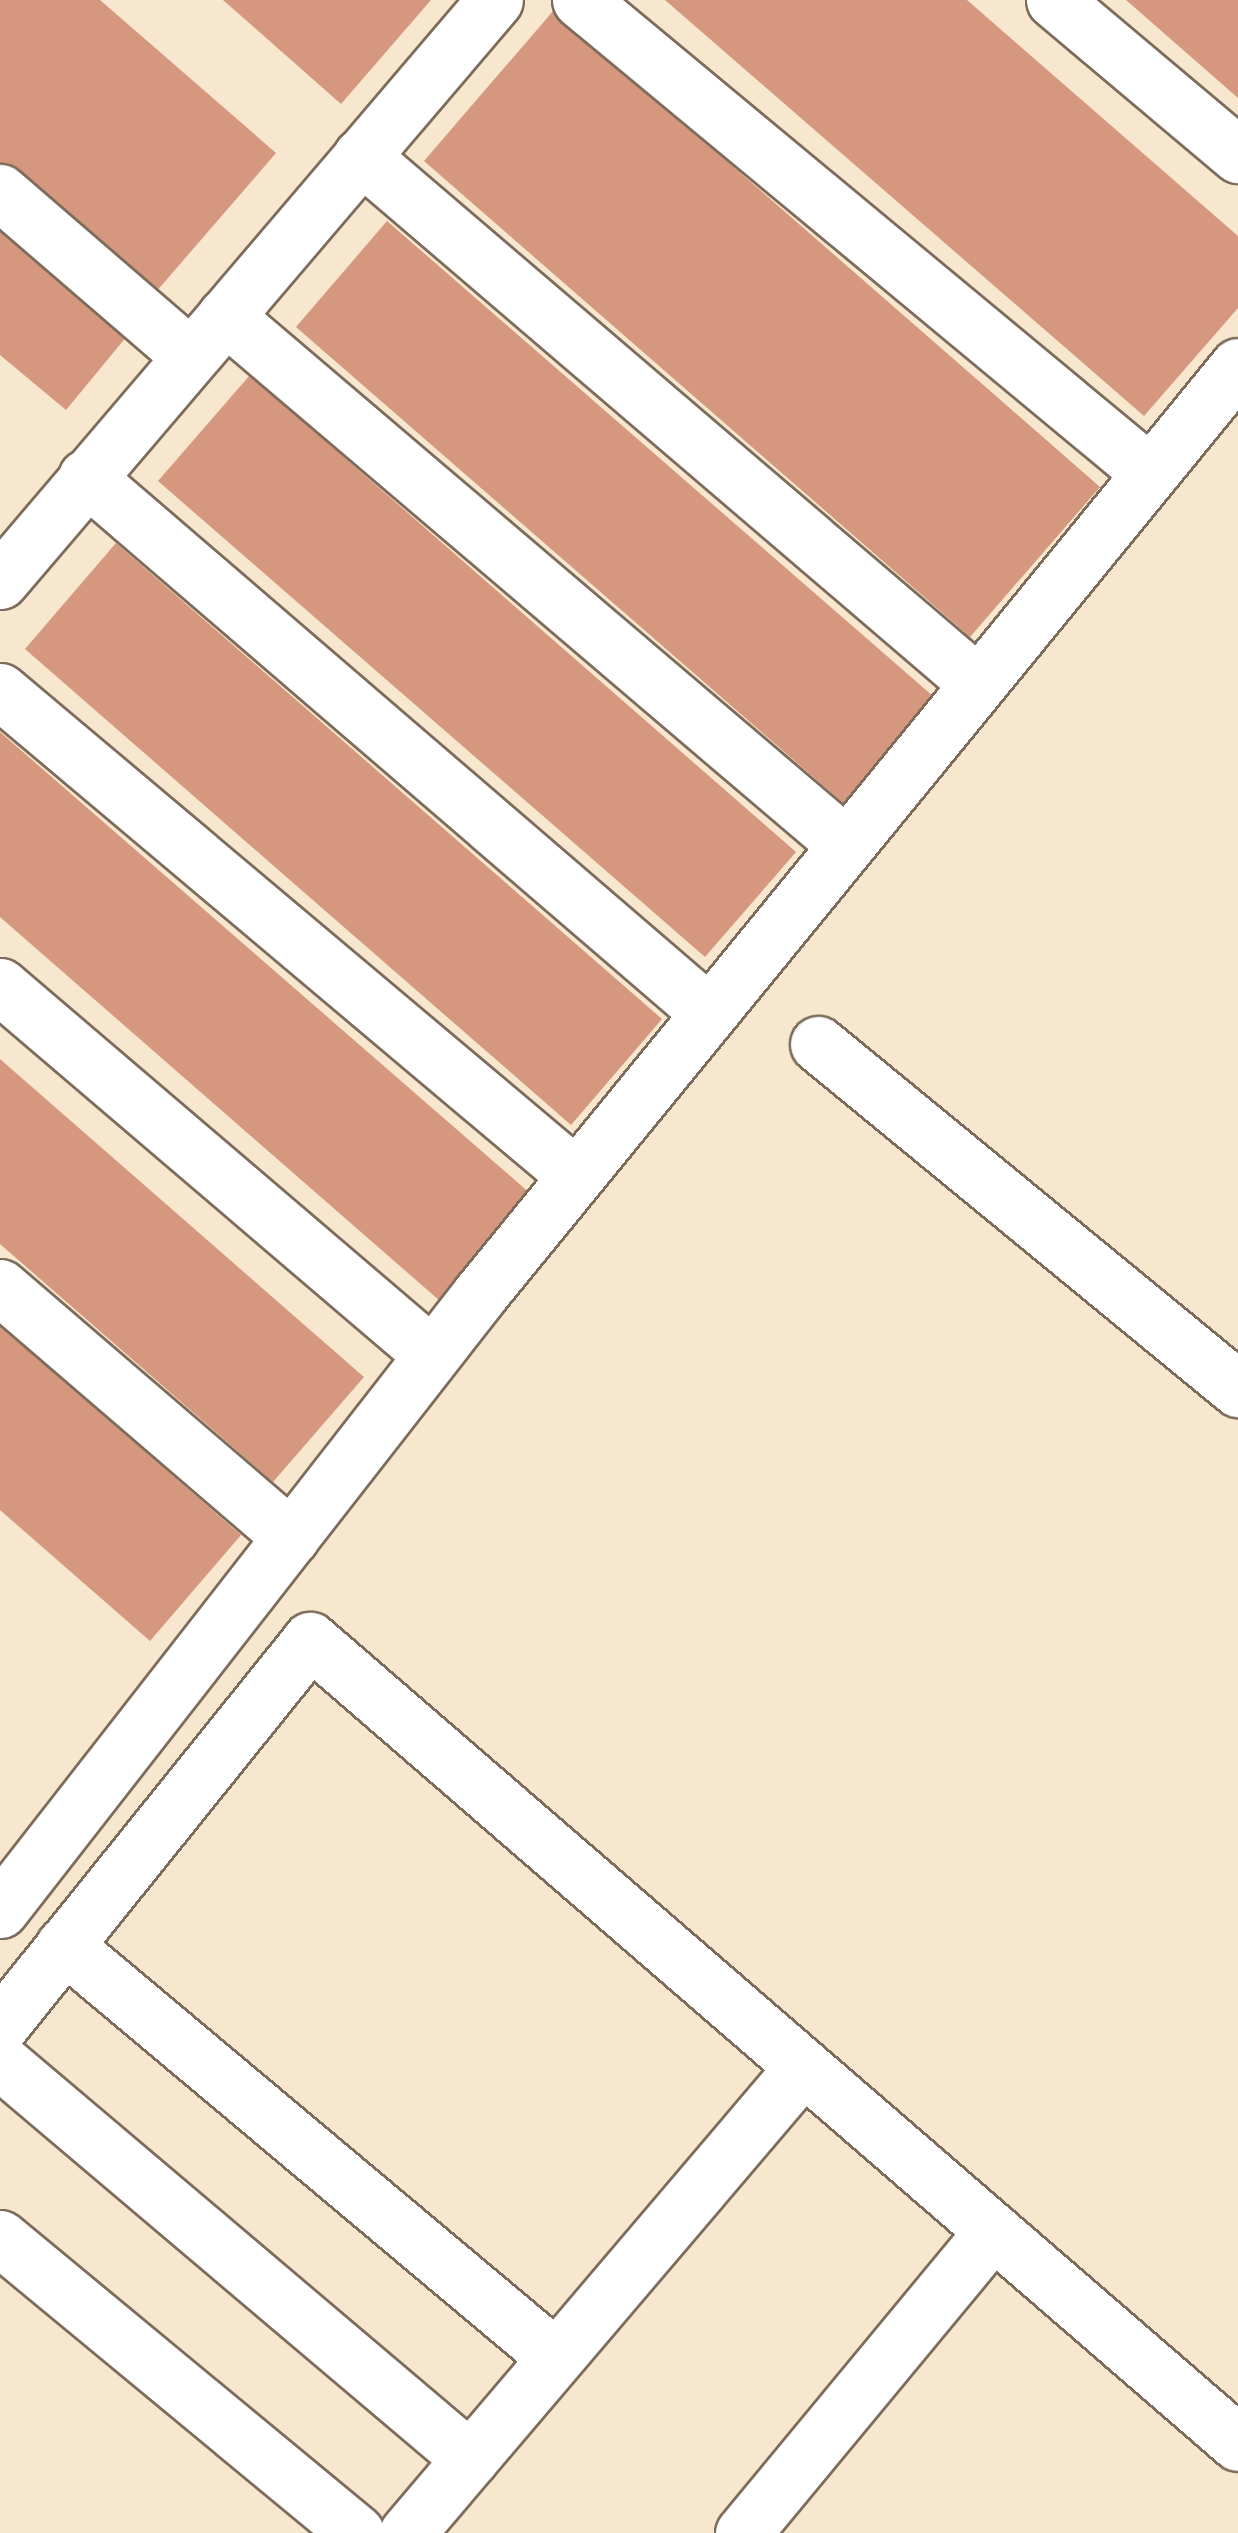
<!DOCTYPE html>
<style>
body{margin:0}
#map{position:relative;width:1238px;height:2533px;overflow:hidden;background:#f7e7ce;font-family:Sriracha,sans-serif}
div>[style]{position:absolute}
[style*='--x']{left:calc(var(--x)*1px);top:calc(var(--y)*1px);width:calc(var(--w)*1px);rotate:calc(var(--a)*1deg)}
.building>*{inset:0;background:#d5987e}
.roads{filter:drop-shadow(2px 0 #7d6c5c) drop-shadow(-2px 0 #7d6c5c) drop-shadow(0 2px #7d6c5c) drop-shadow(0 -2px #7d6c5c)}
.minor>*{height:55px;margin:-27.5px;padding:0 27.5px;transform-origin:27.5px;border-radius:27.5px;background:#fff}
span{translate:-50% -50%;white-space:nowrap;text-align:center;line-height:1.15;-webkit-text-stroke:10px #fcf5e5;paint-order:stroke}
</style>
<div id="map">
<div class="building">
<div style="clip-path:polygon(0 0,100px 0,276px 153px,149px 300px,0 170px)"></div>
<div style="clip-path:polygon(223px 0,431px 0,341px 104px)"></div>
<div style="clip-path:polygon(665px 0,967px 0,1238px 236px,1238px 308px,1144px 416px)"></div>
<div style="clip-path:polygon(1126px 0,1238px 0,1238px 98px)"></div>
<div style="clip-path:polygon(554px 10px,1100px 487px,970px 637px,424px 161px)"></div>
<div style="clip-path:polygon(0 221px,132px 330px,66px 410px,0 355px)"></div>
<div style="clip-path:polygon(387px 221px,934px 697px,843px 803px,296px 327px)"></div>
<div style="clip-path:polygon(250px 375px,796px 852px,705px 957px,158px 481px)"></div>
<div style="clip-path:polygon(116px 543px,662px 1019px,571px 1125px,25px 649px)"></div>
<div style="clip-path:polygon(0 732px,532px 1195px,440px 1301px,0 917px)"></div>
<div style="clip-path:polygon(0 1059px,364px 1377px,273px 1482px,0 1244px)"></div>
<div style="clip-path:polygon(0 1325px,241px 1535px,150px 1641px,0 1510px)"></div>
</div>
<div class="roads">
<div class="minor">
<div style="--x:580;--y:0;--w:741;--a:39.69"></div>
<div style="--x:1054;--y:0;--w:241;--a:40.1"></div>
<div style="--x:361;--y:156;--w:811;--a:40.55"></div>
<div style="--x:0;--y:192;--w:251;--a:40.8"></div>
<div style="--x:225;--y:316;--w:816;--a:40.43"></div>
<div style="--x:86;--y:477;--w:822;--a:40.71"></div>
<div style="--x:0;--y:581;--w:763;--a:-49.57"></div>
<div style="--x:0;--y:691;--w:753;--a:40.1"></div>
<div style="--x:0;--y:986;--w:568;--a:40.5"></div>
<div style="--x:818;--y:1044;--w:544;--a:39.4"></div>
<div style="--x:0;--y:1287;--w:384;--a:40.7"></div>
<div style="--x:0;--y:1910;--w:781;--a:-52.07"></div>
<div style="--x:480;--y:1294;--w:1198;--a:-50.76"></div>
<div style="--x:64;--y:1945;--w:641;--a:40"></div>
<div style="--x:0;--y:2026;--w:495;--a:-51.2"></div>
<div style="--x:310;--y:1640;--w:1227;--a:40.87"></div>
<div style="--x:0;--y:2061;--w:616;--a:40.26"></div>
<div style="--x:0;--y:2238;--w:462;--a:39.6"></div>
<div style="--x:407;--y:2533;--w:612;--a:-49.64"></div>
<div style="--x:743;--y:2533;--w:392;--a:-50.4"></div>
</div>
</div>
</div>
